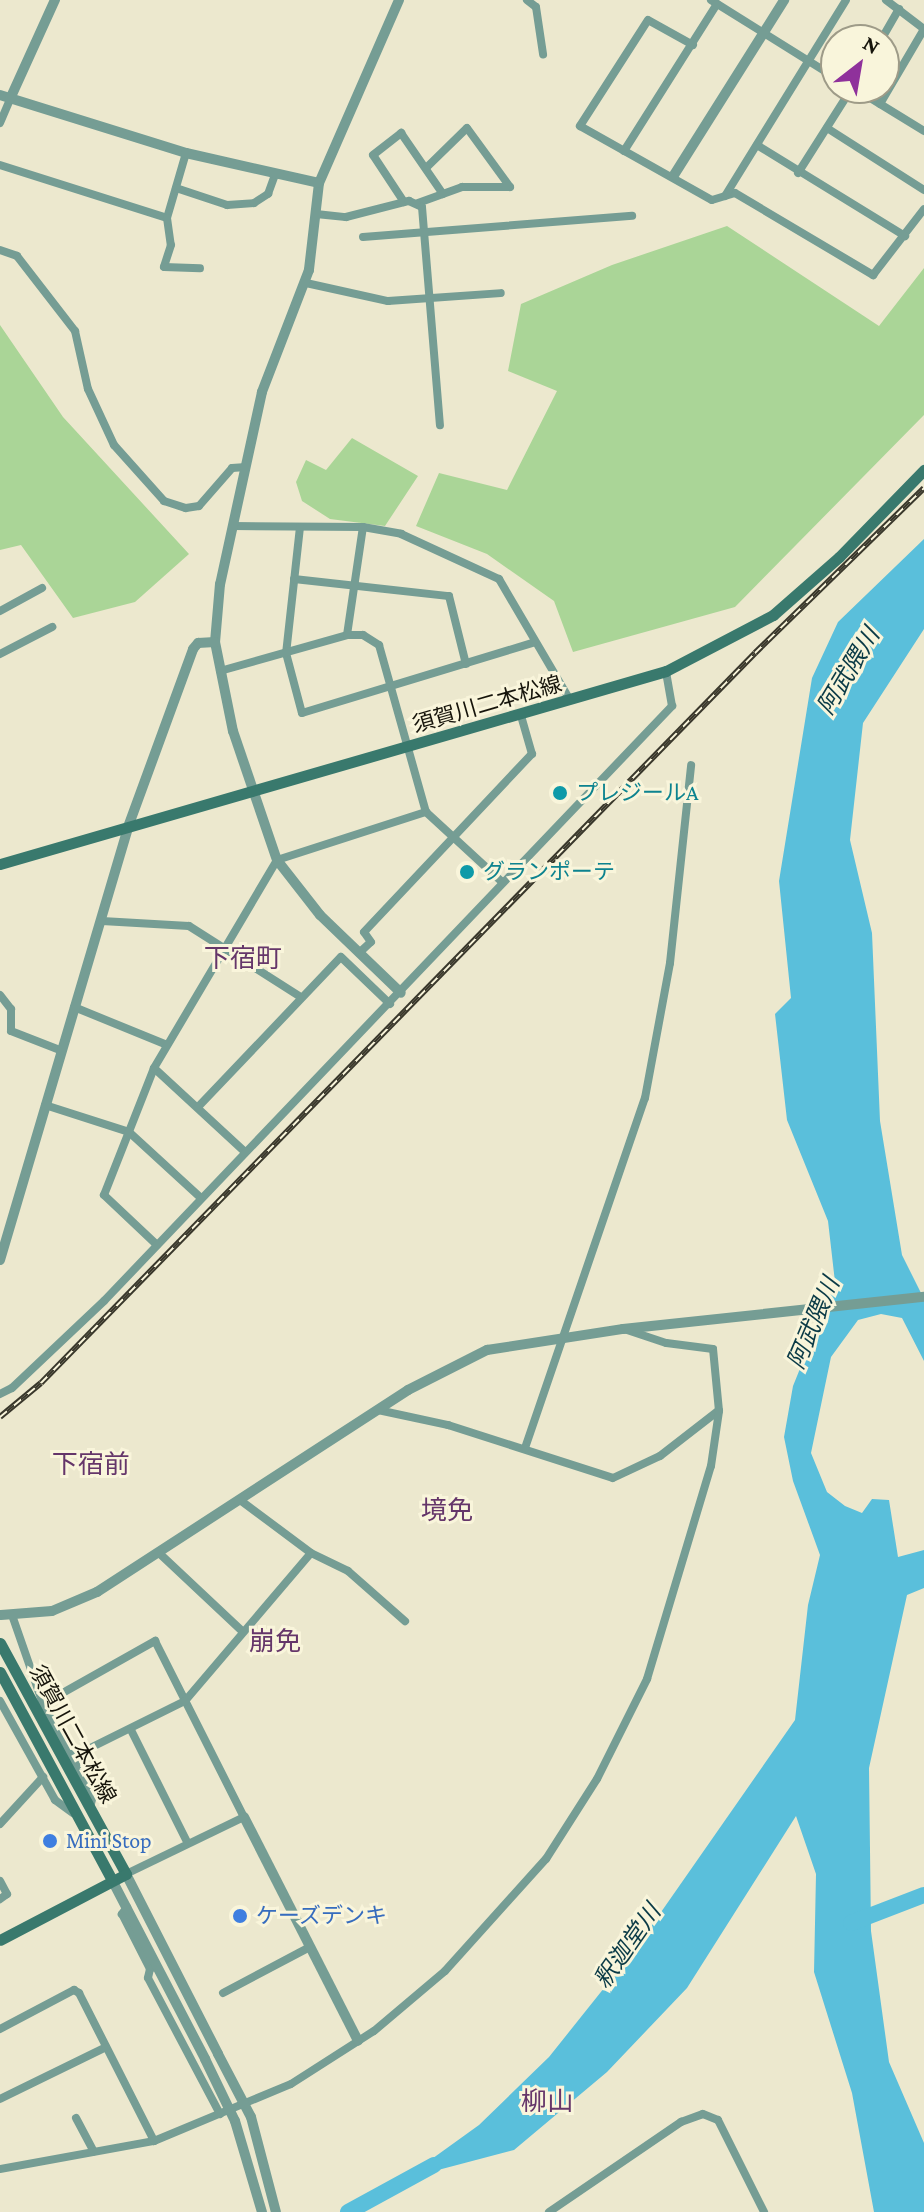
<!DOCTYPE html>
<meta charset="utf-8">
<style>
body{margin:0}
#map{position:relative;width:924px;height:2212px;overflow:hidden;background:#ece8ce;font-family:"Crimson Pro","Noto Sans JP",serif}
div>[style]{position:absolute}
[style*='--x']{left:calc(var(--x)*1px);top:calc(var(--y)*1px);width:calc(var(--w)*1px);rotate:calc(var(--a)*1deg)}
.green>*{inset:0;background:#aad597}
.water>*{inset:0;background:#5abfdb}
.river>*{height:16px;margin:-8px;padding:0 8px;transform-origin:8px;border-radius:8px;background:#5abfdb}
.minor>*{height:8px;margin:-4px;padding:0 4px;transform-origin:4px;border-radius:4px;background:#759d94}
.tertiary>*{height:10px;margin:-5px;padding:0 5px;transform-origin:5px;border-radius:5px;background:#759d94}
.secondary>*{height:11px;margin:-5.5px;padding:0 5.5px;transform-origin:5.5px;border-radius:5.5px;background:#39796d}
.rail>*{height:6px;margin-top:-3px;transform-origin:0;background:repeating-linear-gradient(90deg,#f9f5db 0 9px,#39372b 0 18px);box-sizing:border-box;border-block:2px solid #39372b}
.tertiary-bridge>*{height:10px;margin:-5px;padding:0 5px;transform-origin:5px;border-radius:5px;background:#759d94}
.dots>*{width:22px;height:22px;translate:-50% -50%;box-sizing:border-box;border:4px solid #f9f5db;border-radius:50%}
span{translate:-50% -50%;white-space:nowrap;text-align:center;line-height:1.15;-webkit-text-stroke:6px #f9f5db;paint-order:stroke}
.street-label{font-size:22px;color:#16140b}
.culture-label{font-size:22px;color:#0d838f}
.left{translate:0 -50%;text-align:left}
.shop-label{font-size:22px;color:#366cbe}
.water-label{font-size:24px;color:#0a3a46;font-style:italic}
.quarter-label{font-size:26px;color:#65366a}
.north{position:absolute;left:820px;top:24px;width:80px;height:80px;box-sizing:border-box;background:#f9f5db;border:2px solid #9e9b88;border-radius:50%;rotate:31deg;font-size:22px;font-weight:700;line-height:32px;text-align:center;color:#16140b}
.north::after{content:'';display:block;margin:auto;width:28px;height:36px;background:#8f319b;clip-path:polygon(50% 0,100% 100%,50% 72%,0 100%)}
</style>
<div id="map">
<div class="green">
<div style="clip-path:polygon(727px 226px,879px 326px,924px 268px,924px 415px,735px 607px,573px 652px,554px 601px,487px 554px,416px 526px,439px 473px,507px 490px,557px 391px,508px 371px,521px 304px,612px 265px)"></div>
<div style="clip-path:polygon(0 325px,63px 417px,189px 554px,135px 602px,73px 618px,21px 545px,0 550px)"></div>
<div style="clip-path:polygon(352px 438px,418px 476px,385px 526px,330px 519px,302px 501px,296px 482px,306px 460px,326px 470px)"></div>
</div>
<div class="water">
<div style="clip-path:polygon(924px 539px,924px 629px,863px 723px,850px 840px,872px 933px,880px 1121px,902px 1255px,924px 1299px,924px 1361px,902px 1318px,881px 1314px,858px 1320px,831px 1357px,811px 1453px,827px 1492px,845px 1506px,862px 1513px,872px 1499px,889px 1500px,898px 1557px,924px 1550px,924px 1588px,907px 1595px,869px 1768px,871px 1931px,889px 2062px,924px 2143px,924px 2212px,874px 2212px,852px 2093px,814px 1972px,816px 1874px,796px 1816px,687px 1988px,607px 2072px,514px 2150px,404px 2179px,479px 2125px,549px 2057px,636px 1948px,795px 1720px,808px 1605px,820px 1555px,793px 1481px,784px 1437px,793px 1386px,835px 1282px,828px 1221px,787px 1120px,775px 1014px,791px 998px,779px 881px,812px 678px,838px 622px)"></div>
</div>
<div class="river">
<div style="--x:851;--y:1923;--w:78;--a:-21"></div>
<div style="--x:348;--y:2212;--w:98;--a:-28.7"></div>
</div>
<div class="minor">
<div style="--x:527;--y:0;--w:11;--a:38"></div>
<div style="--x:536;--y:7;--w:48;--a:81.5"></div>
<div style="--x:711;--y:0;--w:147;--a:32"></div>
<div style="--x:886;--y:0;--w:48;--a:37.3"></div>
<div style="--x:881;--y:40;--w:36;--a:-60"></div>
<div style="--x:693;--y:45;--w:51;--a:-150.9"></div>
<div style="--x:648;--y:20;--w:126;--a:122.7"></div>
<div style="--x:580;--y:126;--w:151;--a:29.3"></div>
<div style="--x:712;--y:200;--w:24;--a:-17"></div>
<div style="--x:735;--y:193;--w:161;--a:30.7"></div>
<div style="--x:873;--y:275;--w:83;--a:-52.3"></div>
<div style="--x:854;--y:88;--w:82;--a:31.6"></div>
<div style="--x:880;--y:104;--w:87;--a:-59.6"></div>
<div style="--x:0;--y:123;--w:26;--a:-67"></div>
<div style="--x:827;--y:128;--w:115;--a:32.6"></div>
<div style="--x:757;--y:145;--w:174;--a:31.6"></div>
<div style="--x:624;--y:151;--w:174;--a:-57.7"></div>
<div style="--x:0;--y:165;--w:175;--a:17.6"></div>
<div style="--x:167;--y:218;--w:68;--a:-73.7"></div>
<div style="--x:426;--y:168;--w:57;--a:-44.3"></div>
<div style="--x:467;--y:128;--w:73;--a:53.9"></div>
<div style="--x:798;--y:173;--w:101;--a:-57.6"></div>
<div style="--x:176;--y:188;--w:54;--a:18.4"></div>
<div style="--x:227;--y:205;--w:27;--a:-4"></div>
<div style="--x:254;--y:203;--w:17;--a:-33"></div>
<div style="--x:268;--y:194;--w:20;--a:-70"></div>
<div style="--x:725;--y:196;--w:230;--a:-58.3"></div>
<div style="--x:404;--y:202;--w:56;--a:-123.4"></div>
<div style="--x:373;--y:155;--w:36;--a:-38"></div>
<div style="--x:401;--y:133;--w:74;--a:55.5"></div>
<div style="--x:418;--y:203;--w:47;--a:-20"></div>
<div style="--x:462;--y:187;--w:48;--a:0"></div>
<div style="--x:316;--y:214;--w:30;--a:6"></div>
<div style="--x:346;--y:217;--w:65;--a:-14.3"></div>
<div style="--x:409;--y:201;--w:14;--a:25"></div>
<div style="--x:422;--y:207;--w:219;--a:85.3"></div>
<div style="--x:167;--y:218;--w:27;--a:82"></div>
<div style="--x:171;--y:245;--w:23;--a:108"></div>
<div style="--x:164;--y:267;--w:36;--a:2"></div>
<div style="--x:363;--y:237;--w:270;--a:-4.5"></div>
<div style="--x:0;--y:250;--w:18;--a:19"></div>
<div style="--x:17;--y:256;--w:95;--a:52.3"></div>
<div style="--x:75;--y:331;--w:59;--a:77.4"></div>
<div style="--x:88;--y:389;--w:62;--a:65.1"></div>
<div style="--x:114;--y:445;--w:75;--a:48.2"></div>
<div style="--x:164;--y:501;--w:23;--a:18"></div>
<div style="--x:186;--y:508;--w:13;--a:-9"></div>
<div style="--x:199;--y:506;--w:50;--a:-49"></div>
<div style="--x:232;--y:468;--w:14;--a:-4"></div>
<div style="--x:306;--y:283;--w:84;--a:12.4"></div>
<div style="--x:388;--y:301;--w:113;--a:-4"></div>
<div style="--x:233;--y:526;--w:130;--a:0.4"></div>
<div style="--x:363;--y:527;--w:39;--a:10"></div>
<div style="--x:401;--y:534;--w:108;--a:24.7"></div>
<div style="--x:499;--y:579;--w:140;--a:59.6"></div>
<div style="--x:300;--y:527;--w:127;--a:96.3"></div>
<div style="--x:286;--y:653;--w:62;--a:75.1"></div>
<div style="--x:302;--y:713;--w:241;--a:-16.9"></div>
<div style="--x:294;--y:579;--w:156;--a:6.3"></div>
<div style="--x:449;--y:596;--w:70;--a:76"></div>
<div style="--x:0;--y:611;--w:48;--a:-28.7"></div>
<div style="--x:347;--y:635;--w:109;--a:-81.6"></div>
<div style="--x:0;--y:654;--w:59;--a:-27.4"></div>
<div style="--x:220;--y:671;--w:132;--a:-15.8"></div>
<div style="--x:347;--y:635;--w:16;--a:0"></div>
<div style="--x:363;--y:635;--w:19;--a:32"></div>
<div style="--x:379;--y:645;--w:173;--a:74.3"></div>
<div style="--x:102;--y:921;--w:87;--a:3.3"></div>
<div style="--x:189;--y:926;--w:133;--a:32.4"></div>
<div style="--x:359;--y:953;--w:16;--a:-43"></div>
<div style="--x:371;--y:942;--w:12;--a:-125"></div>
<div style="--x:364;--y:932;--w:245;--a:-46.7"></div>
<div style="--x:532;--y:754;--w:40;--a:-106"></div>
<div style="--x:0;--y:995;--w:18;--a:52"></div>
<div style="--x:11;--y:1009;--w:22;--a:90"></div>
<div style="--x:11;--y:1031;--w:53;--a:21.2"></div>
<div style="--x:74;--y:1007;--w:100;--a:22.2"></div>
<div style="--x:154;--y:1068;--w:122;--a:42.7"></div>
<div style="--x:45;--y:1105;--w:88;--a:17.8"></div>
<div style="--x:129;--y:1132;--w:98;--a:42.5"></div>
<div style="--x:198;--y:1107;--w:207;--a:-46.4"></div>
<div style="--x:341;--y:957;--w:68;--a:43.8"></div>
<div style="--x:157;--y:1245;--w:73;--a:-136.7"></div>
<div style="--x:104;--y:1195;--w:136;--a:-68.5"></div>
<div style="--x:154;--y:1068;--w:242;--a:-59.4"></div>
<div style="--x:277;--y:860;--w:157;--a:-17.9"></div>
<div style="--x:426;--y:812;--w:103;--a:42.6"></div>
<div style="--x:0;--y:1394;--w:13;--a:-27"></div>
<div style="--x:12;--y:1388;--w:127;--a:-43.4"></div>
<div style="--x:104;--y:1301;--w:823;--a:-46.33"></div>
<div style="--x:672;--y:706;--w:36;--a:-100"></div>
<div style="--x:378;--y:1410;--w:72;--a:12.1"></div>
<div style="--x:448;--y:1425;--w:173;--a:17.8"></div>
<div style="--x:613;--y:1478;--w:52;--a:-25.1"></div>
<div style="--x:660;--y:1456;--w:73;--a:-37.8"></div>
<div style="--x:525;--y:1448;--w:370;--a:-71.1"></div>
<div style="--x:645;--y:1098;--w:137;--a:-79.5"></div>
<div style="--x:670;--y:963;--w:199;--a:-83.9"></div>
<div style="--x:240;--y:1500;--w:89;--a:36.7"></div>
<div style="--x:311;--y:1553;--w:41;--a:25.9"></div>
<div style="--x:348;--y:1571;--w:76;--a:41.3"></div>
<div style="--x:159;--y:1553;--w:115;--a:43.2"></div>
<div style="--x:12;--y:1615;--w:94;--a:70.8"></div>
<div style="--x:43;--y:1704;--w:105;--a:61.5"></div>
<div style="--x:93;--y:1796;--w:11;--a:105"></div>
<div style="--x:0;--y:1701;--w:113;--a:60.9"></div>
<div style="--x:55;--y:1800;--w:22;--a:36"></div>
<div style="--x:43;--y:1704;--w:129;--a:-29.4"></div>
<div style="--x:155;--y:1641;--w:197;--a:63.2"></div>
<div style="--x:244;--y:1817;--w:131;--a:154.2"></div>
<div style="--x:131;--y:1730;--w:125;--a:63.4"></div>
<div style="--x:72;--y:1757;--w:126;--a:-26.4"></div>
<div style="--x:185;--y:1701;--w:194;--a:-49.6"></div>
<div style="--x:0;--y:1824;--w:64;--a:-47.5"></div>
<div style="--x:0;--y:1881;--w:15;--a:62"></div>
<div style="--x:7;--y:1894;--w:9;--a:144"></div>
<div style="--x:127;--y:1907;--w:9;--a:126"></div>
<div style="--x:122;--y:1914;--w:62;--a:63"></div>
<div style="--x:150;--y:1969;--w:9;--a:103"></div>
<div style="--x:148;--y:1978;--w:154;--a:62.1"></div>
<div style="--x:223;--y:1993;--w:98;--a:-27.9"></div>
<div style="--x:0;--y:2029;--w:84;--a:-27.8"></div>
<div style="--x:74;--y:1990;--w:6;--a:31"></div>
<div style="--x:79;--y:1993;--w:166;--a:63.1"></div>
<div style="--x:0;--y:2099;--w:118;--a:-26.1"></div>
<div style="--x:76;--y:2118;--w:38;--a:62"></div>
<div style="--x:0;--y:2169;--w:157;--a:-10.3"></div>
<div style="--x:154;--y:2141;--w:148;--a:-22.6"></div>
<div style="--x:291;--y:2084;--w:98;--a:-32.6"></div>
<div style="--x:374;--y:2031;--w:93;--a:-40.2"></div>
<div style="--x:445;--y:1971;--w:151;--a:-48"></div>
<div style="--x:546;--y:1859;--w:95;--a:-57.5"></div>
<div style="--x:597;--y:1779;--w:112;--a:-63.4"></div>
<div style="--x:647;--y:1679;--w:222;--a:-73.3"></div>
<div style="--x:711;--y:1466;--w:56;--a:-81.7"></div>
<div style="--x:719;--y:1411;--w:62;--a:-95.5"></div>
<div style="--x:713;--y:1349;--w:47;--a:-172.7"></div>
<div style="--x:666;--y:1343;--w:41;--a:-161.6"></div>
<div style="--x:549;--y:2212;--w:160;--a:-34.3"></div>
<div style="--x:681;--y:2122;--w:23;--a:-20"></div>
<div style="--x:703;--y:2114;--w:16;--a:22"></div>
<div style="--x:718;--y:2120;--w:103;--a:63.4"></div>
</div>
<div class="tertiary">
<div style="--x:399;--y:0;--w:200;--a:113.6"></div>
<div style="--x:319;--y:183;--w:88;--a:96.6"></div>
<div style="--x:309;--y:270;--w:131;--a:111.1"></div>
<div style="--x:262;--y:392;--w:197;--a:102.3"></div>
<div style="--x:220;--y:584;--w:58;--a:94.9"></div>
<div style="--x:215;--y:642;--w:91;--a:78.6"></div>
<div style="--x:233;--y:731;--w:136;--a:71.2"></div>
<div style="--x:277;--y:860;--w:70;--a:52"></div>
<div style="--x:320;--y:915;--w:112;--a:43.9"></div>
<div style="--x:0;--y:95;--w:195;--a:17.3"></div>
<div style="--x:186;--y:153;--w:136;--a:12.7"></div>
<div style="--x:10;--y:99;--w:109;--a:-65.6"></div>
<div style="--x:674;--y:175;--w:207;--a:-57.8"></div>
<div style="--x:0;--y:1260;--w:452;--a:-73.5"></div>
<div style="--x:128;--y:827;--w:189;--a:-69.9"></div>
<div style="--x:193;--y:649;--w:8;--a:-50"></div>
<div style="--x:198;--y:643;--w:17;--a:-3"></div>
<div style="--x:1;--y:1615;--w:51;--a:-4.5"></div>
<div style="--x:52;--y:1611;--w:49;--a:-22.9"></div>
<div style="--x:97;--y:1592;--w:371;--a:-33"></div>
<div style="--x:408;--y:1390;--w:89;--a:-26.9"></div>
<div style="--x:487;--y:1350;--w:138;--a:-8.8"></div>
<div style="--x:623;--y:1329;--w:303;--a:-6.1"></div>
<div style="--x:244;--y:1817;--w:251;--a:63"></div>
<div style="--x:126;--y:1874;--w:202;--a:62.9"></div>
<div style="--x:112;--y:1880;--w:202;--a:62.5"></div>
</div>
<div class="secondary">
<div style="--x:0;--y:864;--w:693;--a:-16.16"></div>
<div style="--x:666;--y:671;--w:121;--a:-27.6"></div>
<div style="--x:773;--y:615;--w:88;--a:-41.3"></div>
<div style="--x:839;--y:557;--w:122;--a:-45.7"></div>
<div style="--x:0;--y:1643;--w:263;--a:61.4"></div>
<div style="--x:126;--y:1874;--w:142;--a:152.4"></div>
<div style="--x:0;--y:1672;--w:236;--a:61.7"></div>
</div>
<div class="rail">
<div style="--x:0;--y:1417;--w:53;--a:-39.7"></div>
<div style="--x:41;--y:1383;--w:1021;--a:-45.63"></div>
<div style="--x:755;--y:653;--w:236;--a:-44.3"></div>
</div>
<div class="tertiary-bridge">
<div style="--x:218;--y:2054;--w:71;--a:62.4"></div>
<div style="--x:251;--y:2117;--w:98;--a:75.3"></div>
<div style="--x:205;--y:2059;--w:69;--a:64.2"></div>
<div style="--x:235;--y:2121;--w:95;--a:73.5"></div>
</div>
<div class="dots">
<div style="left:560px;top:793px;background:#0f9aa8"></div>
<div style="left:467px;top:872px;background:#0f9aa8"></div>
<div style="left:50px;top:1841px;background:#3f7fe0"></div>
<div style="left:240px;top:1916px;background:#3f7fe0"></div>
</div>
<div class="street-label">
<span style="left:487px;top:704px;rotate:-16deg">須賀川二本松線</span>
<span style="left:73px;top:1734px;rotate:61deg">須賀川二本松線</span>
</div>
<div class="culture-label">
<span class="left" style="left:576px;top:793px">プレジールA</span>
<span class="left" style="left:483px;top:872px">グランポーテ</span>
</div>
<div class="shop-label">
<span class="left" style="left:66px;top:1841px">Mini Stop</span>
<span class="left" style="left:256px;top:1916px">ケーズデンキ</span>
</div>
<div class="water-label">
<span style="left:848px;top:671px;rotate:-59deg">阿武隈川</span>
<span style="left:813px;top:1323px;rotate:-67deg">阿武隈川</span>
<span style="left:627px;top:1946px;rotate:-55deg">釈迦堂川</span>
</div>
<div class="quarter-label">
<span style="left:243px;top:959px">下宿町</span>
<span style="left:91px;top:1465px">下宿前</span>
<span style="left:447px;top:1511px">境免</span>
<span style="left:275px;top:1642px">崩免</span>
<span style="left:547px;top:2102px">柳山</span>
</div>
<div class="north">N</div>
</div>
